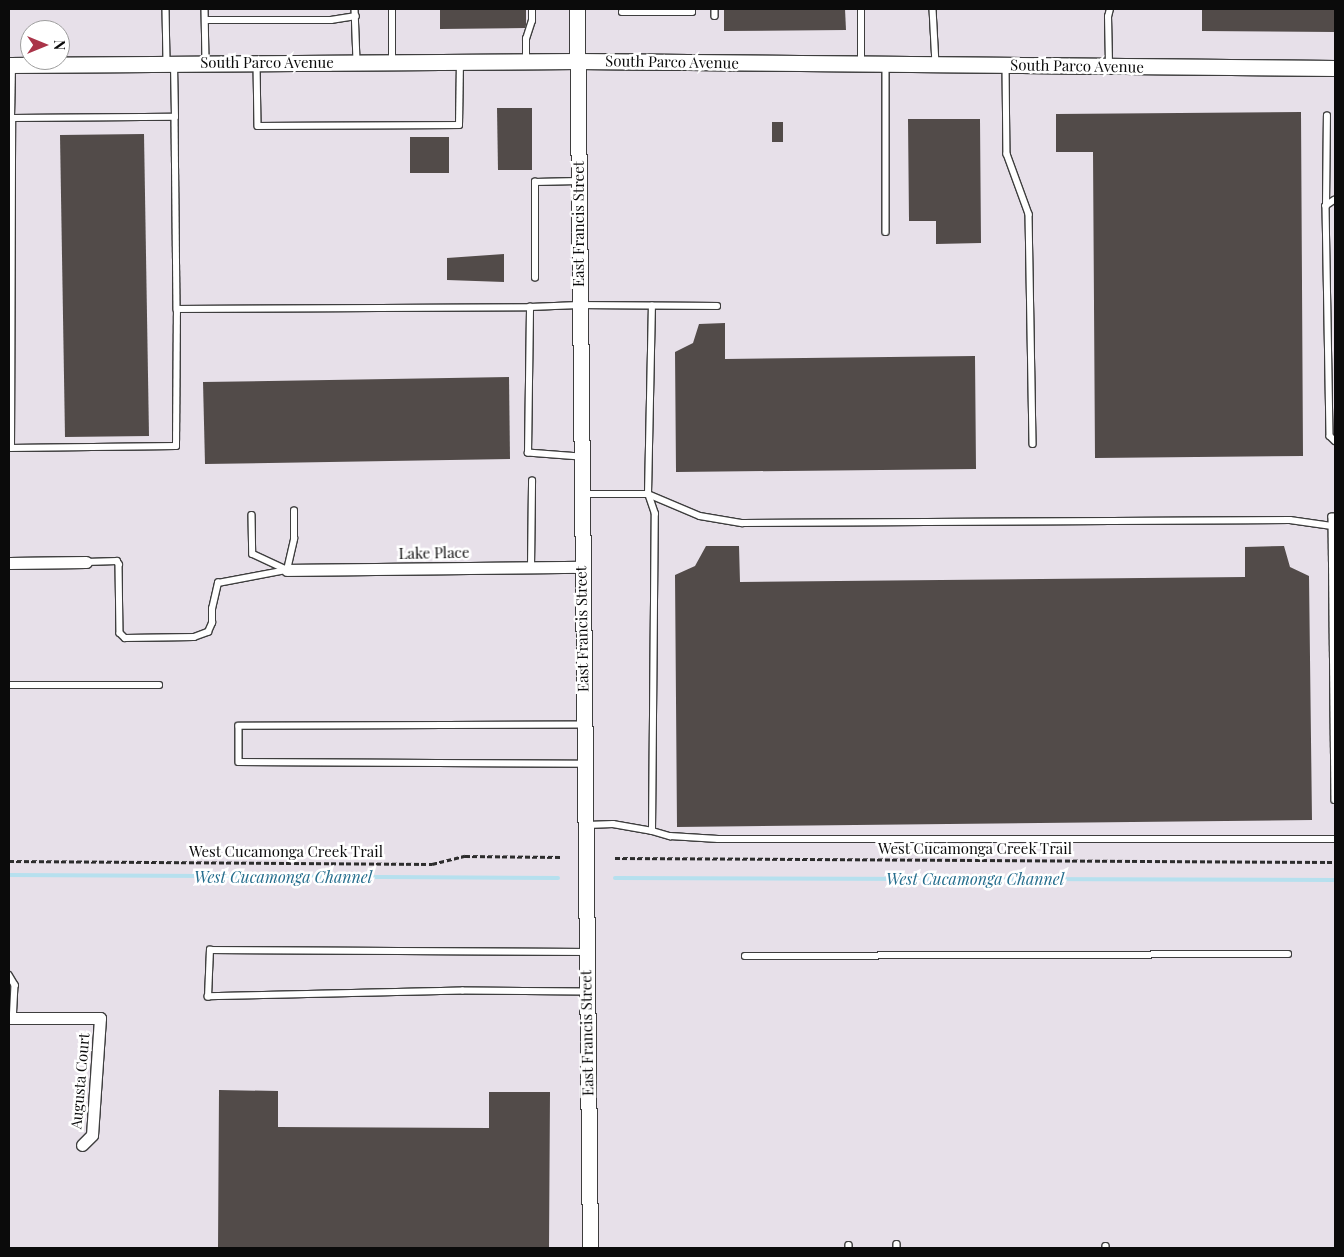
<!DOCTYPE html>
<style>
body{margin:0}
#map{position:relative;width:1344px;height:1257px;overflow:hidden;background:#fdf7ec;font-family:"Playfair Display",serif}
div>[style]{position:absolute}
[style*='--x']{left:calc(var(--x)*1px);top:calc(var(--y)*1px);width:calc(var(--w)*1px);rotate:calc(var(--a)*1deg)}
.industrial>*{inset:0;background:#e7e0e9}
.stream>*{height:4px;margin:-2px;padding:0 2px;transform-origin:2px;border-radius:2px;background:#b6e0ee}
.building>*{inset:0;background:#524b49}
.path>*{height:2.5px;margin-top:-1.25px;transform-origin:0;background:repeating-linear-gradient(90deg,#2d2d2d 0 5px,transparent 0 7.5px)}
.roads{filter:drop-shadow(1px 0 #3e3e3e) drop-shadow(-1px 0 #3e3e3e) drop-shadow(0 1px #3e3e3e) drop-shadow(0 -1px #3e3e3e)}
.service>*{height:5.5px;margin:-2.75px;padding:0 2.75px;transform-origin:2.75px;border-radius:2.75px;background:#fff}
.minor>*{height:11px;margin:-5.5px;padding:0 5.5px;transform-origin:5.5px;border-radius:5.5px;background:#fff}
.tertiary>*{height:15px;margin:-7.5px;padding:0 7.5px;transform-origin:7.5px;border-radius:7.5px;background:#fff}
span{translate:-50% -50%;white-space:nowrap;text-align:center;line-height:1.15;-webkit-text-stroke:5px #fff;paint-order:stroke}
.street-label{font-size:15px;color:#0b0b0b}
.water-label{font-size:16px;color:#246d8d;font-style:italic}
.frame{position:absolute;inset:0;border:10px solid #0b0b0b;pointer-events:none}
.north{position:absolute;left:20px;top:20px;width:50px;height:50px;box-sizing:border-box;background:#fff;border:1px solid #9d9d9d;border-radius:50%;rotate:90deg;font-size:14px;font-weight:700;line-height:20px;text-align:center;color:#0b0b0b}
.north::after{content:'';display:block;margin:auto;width:18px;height:22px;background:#aa3449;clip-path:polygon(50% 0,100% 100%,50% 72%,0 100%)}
</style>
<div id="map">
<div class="industrial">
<div style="clip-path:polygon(evenodd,9px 9px,1335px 9px,1335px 1248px,9px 1248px,9px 9px,30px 30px,60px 30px,60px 60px,30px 60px,30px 30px)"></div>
</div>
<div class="stream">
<div style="--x:9;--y:875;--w:549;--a:0.31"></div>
<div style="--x:615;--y:878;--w:720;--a:0.16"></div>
</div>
<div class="building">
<div style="clip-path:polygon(440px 9px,526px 9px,526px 25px,525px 28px,440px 29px)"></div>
<div style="clip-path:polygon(724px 9px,845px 9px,846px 30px,724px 31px)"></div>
<div style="clip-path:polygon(1202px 9px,1335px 9px,1335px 32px,1202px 31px)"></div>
<div style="clip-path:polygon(497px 108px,532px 108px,532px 170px,498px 170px)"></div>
<div style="clip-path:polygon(1301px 112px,1303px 456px,1095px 458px,1093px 152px,1056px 152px,1056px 114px)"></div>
<div style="clip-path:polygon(908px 119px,980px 119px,981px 243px,936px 244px,936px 221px,909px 221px)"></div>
<div style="clip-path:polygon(772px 122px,783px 122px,783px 142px,772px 142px)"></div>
<div style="clip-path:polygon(144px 134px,149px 436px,65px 437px,60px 135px)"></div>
<div style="clip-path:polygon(410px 137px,449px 137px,449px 173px,410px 173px)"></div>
<div style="clip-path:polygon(504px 254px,504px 282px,447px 280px,447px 258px)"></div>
<div style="clip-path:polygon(725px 323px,725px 359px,975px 356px,976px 469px,676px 472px,675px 352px,693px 343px,699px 324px)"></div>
<div style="clip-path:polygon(509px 377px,510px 459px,205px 464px,203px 382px)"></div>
<div style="clip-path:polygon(706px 546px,739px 546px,740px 582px,1245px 577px,1245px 547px,1284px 546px,1290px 567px,1309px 576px,1312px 820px,677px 827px,675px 575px,695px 566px)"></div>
<div style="clip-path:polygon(219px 1090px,278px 1091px,278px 1127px,489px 1128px,489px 1092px,550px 1092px,549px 1248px,218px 1248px)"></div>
</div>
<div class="path">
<div style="--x:615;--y:858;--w:720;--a:0.32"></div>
<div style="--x:9;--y:861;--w:423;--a:0.4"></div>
<div style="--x:432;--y:864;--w:34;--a:-14"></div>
<div style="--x:465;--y:856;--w:97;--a:0.6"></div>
</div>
<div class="roads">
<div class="service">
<div style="--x:166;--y:9;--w:53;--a:88.9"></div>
<div style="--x:205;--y:9;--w:53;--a:88.9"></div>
<div style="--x:355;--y:9;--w:52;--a:87.8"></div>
<div style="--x:715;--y:9;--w:7;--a:90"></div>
<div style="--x:933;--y:9;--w:55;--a:86.9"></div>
<div style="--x:622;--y:12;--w:70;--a:0"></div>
<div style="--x:692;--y:12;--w:3;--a:-90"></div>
<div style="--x:205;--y:20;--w:126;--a:0"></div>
<div style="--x:331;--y:20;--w:25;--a:-9"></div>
<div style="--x:392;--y:60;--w:51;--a:-90"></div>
<div style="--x:526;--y:61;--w:22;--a:-90"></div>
<div style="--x:526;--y:39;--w:19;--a:-72"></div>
<div style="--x:532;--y:21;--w:12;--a:-90"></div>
<div style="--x:861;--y:62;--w:53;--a:-90"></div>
<div style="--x:257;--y:63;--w:63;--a:89.1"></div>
<div style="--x:258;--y:126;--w:201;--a:-0.3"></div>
<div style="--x:459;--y:125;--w:62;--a:-89.1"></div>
<div style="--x:886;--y:64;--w:168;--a:90"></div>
<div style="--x:1109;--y:64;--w:47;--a:-91.2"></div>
<div style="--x:1108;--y:17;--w:8;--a:-76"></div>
<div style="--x:1006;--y:65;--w:89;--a:89.4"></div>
<div style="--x:1007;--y:154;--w:64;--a:69.9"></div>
<div style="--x:1029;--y:214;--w:230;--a:89"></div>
<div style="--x:175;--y:117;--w:192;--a:89.4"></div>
<div style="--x:11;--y:118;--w:51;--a:-88.9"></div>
<div style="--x:1335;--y:200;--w:11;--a:146"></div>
<div style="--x:1326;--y:206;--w:230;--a:89"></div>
<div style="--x:1330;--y:436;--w:7;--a:45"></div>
<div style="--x:1326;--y:206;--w:90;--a:-89.4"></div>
<div style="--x:535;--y:278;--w:96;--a:-90"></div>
<div style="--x:535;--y:182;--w:43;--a:-1.3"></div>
<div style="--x:9;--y:448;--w:167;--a:-0.7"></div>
<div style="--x:176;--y:446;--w:137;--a:-89.6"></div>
<div style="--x:177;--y:309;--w:353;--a:-0.3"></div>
<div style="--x:11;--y:448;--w:330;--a:-89.8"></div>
<div style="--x:12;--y:118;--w:163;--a:-0.4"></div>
<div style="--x:175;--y:117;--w:53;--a:-91.1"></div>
<div style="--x:580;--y:457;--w:52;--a:-175.6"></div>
<div style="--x:528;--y:453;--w:146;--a:-89.2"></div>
<div style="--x:530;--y:307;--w:49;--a:-2.3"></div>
<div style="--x:579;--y:305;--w:138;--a:0.4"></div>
<div style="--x:584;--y:494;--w:64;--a:0"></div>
<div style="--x:648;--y:494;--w:188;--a:-88.8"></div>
<div style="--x:648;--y:494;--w:56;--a:22.9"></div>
<div style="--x:700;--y:516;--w:43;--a:9.5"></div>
<div style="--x:742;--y:523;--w:548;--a:-0.31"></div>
<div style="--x:1290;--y:520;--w:42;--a:8.1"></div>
<div style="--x:252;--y:515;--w:39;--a:89"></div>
<div style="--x:253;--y:554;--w:38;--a:25"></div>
<div style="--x:1335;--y:517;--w:3;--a:180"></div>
<div style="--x:1332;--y:517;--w:283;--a:89.4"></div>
<div style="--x:86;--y:562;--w:31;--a:-2"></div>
<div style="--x:117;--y:561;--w:4;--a:56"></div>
<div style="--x:119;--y:564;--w:69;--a:89.2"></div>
<div style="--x:120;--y:633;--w:7;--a:45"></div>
<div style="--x:125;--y:638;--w:69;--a:-0.8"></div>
<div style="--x:194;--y:637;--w:15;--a:-20"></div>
<div style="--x:208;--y:632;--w:10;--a:-66"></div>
<div style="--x:212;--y:623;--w:14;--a:-90"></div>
<div style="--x:212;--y:609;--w:27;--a:-77"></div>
<div style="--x:218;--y:583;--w:70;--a:-10.7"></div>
<div style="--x:531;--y:567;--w:86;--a:-89.3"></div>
<div style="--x:287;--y:570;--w:32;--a:-77"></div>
<div style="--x:294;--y:539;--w:28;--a:-90"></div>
<div style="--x:9;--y:685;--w:150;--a:0"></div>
<div style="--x:583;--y:725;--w:344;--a:179.8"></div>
<div style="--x:239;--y:726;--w:36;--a:90"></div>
<div style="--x:239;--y:762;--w:345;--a:0.3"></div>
<div style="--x:587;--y:825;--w:26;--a:-2"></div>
<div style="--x:613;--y:824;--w:40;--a:10"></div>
<div style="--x:652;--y:831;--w:317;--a:-89.5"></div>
<div style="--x:655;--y:514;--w:21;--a:-109"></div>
<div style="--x:652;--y:831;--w:19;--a:16"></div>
<div style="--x:670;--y:836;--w:48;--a:3.6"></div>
<div style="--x:718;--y:839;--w:617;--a:0"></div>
<div style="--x:745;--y:956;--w:543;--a:-0.21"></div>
<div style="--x:9;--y:975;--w:12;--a:59"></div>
<div style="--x:15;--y:985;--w:33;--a:93"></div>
<div style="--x:586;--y:992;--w:123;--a:-179.5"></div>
<div style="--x:463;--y:991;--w:255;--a:178.7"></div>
<div style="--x:208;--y:997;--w:47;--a:-87.6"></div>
<div style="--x:210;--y:950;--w:376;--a:0.3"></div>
<div style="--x:897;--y:1244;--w:4;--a:90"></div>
<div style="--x:849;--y:1245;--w:3;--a:90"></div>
<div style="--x:1106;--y:1246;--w:2;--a:90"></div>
</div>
<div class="minor">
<div style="--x:9;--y:563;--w:77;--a:-0.7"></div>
<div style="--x:287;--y:570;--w:294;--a:-0.6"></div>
<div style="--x:9;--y:1018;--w:91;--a:0"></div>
<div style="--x:100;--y:1018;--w:117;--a:93.9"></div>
<div style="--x:92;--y:1135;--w:14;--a:135"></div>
</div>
<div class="tertiary">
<div style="--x:577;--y:9;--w:1239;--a:89.4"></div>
<div style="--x:9;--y:65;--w:568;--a:-0.4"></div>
<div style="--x:577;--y:61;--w:758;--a:0.53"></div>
</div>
</div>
<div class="street-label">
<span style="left:672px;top:62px;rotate:1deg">South Parco Avenue</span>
<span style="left:267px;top:63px">South Parco Avenue</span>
<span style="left:1077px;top:66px;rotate:1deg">South Parco Avenue</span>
<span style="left:579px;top:224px;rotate:-90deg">East Francis Street</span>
<span style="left:434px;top:553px;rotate:-1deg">Lake Place</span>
<span style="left:582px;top:629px;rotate:-91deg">East Francis Street</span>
<span style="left:975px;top:849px">West Cucamonga Creek Trail</span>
<span style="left:286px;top:852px">West Cucamonga Creek Trail</span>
<span style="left:587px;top:1033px;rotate:-91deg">East Francis Street</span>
<span style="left:80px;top:1081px;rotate:-85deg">Augusta Court</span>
</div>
<div class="water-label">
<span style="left:283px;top:877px">West Cucamonga Channel</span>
<span style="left:975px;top:879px">West Cucamonga Channel</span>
</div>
<div class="frame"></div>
<div class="north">N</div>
</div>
